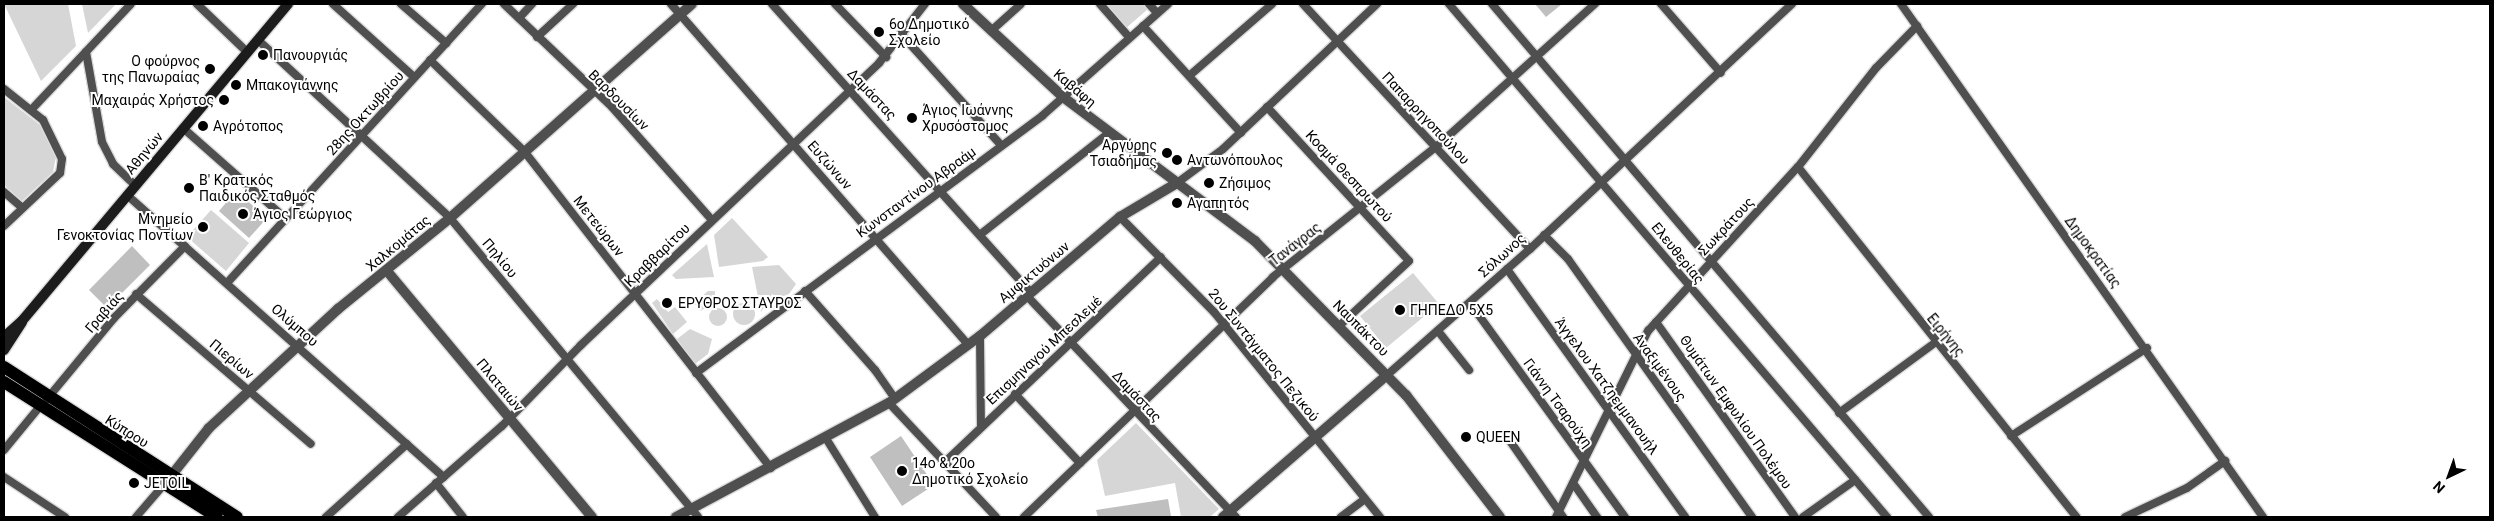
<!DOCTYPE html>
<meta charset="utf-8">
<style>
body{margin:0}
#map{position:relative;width:2494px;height:521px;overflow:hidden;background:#fff;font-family:Roboto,sans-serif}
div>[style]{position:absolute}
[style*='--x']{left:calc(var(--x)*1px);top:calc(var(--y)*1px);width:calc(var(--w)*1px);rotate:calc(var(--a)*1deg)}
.green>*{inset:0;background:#d6d6d6}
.round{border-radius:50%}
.building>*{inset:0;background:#bfbfbf}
.roads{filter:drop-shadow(1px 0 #dbdbdb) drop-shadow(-1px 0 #dbdbdb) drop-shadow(0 1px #dbdbdb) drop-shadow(0 -1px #dbdbdb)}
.minor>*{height:8px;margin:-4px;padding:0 4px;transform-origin:4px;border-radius:4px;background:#4f4f4f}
.tertiary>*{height:10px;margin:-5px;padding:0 5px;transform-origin:5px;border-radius:5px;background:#4f4f4f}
.secondary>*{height:10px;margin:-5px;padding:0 5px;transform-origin:5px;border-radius:5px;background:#1c1c1c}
.primary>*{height:12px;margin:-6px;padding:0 6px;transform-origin:6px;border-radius:6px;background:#000}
.dots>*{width:14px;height:14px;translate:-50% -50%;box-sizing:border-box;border:2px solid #fff;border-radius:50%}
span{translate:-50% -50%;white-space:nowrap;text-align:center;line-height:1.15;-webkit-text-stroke:4px #fff;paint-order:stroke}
.poi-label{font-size:14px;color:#000}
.left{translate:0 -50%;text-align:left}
.right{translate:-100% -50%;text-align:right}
.street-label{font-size:14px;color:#000}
.frame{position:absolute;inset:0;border:5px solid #000;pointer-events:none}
.north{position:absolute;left:2424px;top:451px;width:50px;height:50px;-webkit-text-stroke:4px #fff;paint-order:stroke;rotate:222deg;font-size:14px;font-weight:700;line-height:20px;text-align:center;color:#000}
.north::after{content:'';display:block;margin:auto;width:18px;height:22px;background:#000;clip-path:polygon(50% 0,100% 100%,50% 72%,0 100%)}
</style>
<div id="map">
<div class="green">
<div style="clip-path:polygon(4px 4px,68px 4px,76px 46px,41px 81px)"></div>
<div style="clip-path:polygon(82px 4px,116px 4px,88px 33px)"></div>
<div style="clip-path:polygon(1104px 4px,1144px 4px,1148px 9px,1126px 28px)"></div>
<div style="clip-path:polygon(4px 97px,40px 125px,56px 157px,53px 172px,22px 201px,4px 185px)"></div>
<div style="clip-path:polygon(211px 210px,249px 243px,226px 271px,187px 237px)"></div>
<div style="clip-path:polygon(732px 218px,768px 257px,763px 261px,719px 267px,714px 235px)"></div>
<div style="clip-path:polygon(707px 244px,714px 277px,676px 279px,672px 275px)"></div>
<div style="clip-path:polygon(779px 265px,796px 284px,789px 294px,778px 298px,772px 294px,761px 312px,752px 267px)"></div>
<div style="clip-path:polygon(1413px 273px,1439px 304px,1386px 348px,1360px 316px)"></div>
<div style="clip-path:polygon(708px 291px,715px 291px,715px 300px,701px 311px,694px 303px)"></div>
<div style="clip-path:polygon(657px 299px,668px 312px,675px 307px,687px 322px,673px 334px,652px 303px)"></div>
<div class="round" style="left:733px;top:303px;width:22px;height:22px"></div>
<div class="round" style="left:709px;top:308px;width:18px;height:18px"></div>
<div style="clip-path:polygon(690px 329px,712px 339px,708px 354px,695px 364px,677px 339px)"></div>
<div style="clip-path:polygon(1136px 423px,1219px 509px,1210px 517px,1181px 517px,1175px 483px,1105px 496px,1097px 460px)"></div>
</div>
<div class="building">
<div style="clip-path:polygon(1535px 4px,1562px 4px,1546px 17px)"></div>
<div style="clip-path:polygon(236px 191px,267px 218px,249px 238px,219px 211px)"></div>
<div style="clip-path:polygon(132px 246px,150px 265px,107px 308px,89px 290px)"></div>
<div style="clip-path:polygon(901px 436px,934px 485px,902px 506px,870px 457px)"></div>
<div style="clip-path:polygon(1168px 499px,1171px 516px,1163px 517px,1098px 517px,1096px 510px)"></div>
</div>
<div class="roads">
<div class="minor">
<div style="--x:197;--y:4;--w:69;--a:43.8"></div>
<div style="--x:333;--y:4;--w:109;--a:42"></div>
<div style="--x:401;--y:4;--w:60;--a:40.9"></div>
<div style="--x:504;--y:4;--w:149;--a:43.6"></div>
<div style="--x:612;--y:107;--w:151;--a:48.5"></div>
<div style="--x:671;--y:4;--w:452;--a:48.9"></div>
<div style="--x:772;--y:4;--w:388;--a:48.1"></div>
<div style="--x:835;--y:4;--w:74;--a:46.1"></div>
<div style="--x:1100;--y:4;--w:44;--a:48.7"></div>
<div style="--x:1149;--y:4;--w:12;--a:48"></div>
<div style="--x:1303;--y:4;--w:334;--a:47.2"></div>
<div style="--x:1449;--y:4;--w:675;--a:49.51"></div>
<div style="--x:1492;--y:4;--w:674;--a:49.57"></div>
<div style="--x:1661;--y:4;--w:91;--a:49"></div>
<div style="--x:1901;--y:4;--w:628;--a:54.79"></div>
<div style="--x:519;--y:18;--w:19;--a:-47"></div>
<div style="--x:1143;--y:26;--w:145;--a:47.5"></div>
<div style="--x:991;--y:31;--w:40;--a:-42"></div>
<div style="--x:901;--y:34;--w:149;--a:48"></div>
<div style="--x:537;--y:37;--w:49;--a:-42.5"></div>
<div style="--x:258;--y:40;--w:262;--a:42.8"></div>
<div style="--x:450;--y:218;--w:388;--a:50.3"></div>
<div style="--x:86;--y:52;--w:91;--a:79.9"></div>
<div style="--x:102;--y:142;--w:25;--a:63"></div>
<div style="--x:113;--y:164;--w:30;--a:44"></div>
<div style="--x:430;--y:60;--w:131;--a:44.1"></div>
<div style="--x:524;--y:151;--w:402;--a:52.1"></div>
<div style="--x:1189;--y:76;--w:110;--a:-40.9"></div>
<div style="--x:4;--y:89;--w:50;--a:38.5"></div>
<div style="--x:43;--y:120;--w:43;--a:64"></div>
<div style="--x:62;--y:159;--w:14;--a:98"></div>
<div style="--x:60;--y:173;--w:77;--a:136.6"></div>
<div style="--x:1267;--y:107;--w:209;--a:47.3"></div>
<div style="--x:1409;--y:261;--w:96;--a:137.1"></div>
<div style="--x:32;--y:109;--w:144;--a:-46.7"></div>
<div style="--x:183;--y:128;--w:136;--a:41.4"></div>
<div style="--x:1798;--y:167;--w:447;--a:51.5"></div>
<div style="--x:1177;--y:183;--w:57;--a:-36.5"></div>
<div style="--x:1223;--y:149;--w:212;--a:-43.3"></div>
<div style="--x:4;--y:192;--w:23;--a:41"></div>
<div style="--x:127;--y:195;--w:424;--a:41.7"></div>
<div style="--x:1120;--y:217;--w:134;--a:45.3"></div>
<div style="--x:1214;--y:312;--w:264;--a:51"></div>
<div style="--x:981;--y:234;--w:163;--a:-38.3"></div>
<div style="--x:1544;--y:235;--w:34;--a:45"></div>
<div style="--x:1568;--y:259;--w:317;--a:54.5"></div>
<div style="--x:1507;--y:269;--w:305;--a:54.3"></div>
<div style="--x:227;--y:283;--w:378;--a:-47.6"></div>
<div style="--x:805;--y:291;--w:106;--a:48.5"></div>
<div style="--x:875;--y:370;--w:35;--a:55"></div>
<div style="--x:136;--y:294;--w:230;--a:40.6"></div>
<div style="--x:1027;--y:296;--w:304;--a:46.6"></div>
<div style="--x:1470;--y:303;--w:264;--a:54.1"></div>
<div style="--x:1656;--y:322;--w:239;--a:54.5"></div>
<div style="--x:1438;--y:331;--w:50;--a:51.5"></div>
<div style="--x:980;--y:336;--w:90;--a:89.4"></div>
<div style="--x:696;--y:373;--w:432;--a:-36.6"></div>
<div style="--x:1043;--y:115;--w:167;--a:-41.6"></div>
<div style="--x:1387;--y:375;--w:191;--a:-41.4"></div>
<div style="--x:1530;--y:249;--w:359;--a:-43.1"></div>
<div style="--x:1015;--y:394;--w:95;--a:46.7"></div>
<div style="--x:47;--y:399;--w:105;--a:-50.4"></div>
<div style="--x:114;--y:318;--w:101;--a:-45.4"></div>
<div style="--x:889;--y:403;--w:156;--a:46.8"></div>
<div style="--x:1839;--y:413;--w:120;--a:-36.2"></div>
<div style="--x:2011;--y:436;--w:162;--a:-32.9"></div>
<div style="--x:827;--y:440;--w:91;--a:58.1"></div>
<div style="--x:1510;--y:441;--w:93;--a:55.1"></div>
<div style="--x:4;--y:450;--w:58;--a:-50.6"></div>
<div style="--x:944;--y:463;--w:299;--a:-43.5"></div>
<div style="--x:4;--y:477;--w:73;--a:33.3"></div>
<div style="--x:436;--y:483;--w:43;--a:51.5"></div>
<div style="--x:1573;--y:483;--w:42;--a:54.8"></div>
<div style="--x:136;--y:517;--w:48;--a:-49.3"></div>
<div style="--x:326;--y:517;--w:109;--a:-42"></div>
<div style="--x:398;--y:517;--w:138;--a:-41.2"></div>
<div style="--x:502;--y:426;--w:113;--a:-45.7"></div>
<div style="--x:581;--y:345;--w:410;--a:-43.4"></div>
<div style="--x:879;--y:63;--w:75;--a:-52.1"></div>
<div style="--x:1024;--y:517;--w:346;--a:-43.9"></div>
<div style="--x:1273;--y:277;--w:208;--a:-38.6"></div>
<div style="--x:1436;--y:147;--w:214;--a:-42"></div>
<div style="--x:1341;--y:517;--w:30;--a:-37"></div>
<div style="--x:1556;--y:517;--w:208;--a:-63.7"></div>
<div style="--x:1648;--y:331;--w:222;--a:-47.6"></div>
<div style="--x:1798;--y:167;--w:126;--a:-51.8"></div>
<div style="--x:1876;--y:68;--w:59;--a:-45.7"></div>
<div style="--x:1803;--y:517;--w:64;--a:-35.4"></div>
<div style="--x:2125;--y:517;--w:68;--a:-25.1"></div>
<div style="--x:2187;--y:488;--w:47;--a:-35.4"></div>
</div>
<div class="tertiary">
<div style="--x:963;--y:4;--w:137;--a:42.9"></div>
<div style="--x:1063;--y:97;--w:240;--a:36.9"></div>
<div style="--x:1255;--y:241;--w:216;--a:45.6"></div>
<div style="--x:1406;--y:395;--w:154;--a:52.4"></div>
<div style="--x:387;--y:271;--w:320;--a:50.2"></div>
<div style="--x:171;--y:476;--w:61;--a:-51.6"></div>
<div style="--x:209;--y:428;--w:176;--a:-42.7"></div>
<div style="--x:338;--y:309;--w:144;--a:-39.1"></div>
<div style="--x:450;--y:218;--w:323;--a:-41.5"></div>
<div style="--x:676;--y:517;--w:242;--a:-28.2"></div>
<div style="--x:889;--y:403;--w:113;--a:-36.4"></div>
<div style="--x:980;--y:336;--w:184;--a:-40.4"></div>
<div style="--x:1120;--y:217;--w:66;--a:-30.8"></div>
<div style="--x:1223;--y:517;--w:217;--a:-40.9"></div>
</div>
<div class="secondary">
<div style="--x:4;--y:337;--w:24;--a:-42"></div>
<div style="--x:22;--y:321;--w:414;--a:-50"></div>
<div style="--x:4;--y:350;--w:33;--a:-57"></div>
</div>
<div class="primary">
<div style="--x:4;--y:367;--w:277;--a:32.8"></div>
<div style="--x:4;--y:382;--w:252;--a:32.4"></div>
</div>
</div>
<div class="dots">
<div style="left:879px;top:32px;background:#000"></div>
<div style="left:263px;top:55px;background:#000"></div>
<div style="left:210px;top:69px;background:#000"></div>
<div style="left:236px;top:85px;background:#000"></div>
<div style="left:224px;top:100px;background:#000"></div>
<div style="left:912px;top:118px;background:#000"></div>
<div style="left:203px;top:126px;background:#000"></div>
<div style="left:1167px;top:153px;background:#000"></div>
<div style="left:1177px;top:160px;background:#000"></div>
<div style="left:1209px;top:183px;background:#000"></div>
<div style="left:189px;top:188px;background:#000"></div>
<div style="left:1177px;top:203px;background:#000"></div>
<div style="left:243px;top:214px;background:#000"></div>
<div style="left:203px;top:227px;background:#000"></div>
<div style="left:667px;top:303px;background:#000"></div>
<div style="left:1400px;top:310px;background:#000"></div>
<div style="left:1466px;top:437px;background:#000"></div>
<div style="left:902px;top:471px;background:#000"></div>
<div style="left:134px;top:483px;background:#000"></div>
</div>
<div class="poi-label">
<span class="left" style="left:889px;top:32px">6ο Δημοτικό<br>Σχολείο</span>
<span class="left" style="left:273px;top:55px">Πανουργιάς</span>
<span class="right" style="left:200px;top:69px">Ο φούρνος<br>της Πανωραίας</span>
<span class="left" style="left:246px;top:85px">Μπακογιάννης</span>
<span class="right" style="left:214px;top:100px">Μαχαιράς Χρήστος</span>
<span class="left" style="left:922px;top:118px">Άγιος Ιωάννης<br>Χρυσόστομος</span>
<span class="left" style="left:213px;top:126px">Αγρότοπος</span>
<span class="right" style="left:1157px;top:153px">Αργύρης<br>Τσιαδήμας</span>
<span class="left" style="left:1187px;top:160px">Αντωνόπουλος</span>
<span class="left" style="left:199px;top:188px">B' Κρατικός<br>Παιδικός Σταθμός</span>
<span class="left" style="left:1219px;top:183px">Ζήσιμος</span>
<span class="left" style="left:1187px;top:203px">Αγαπητός</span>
<span class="left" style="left:253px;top:214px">Άγιος Γεώργιος</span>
<span class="right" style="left:193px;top:227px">Μνημείο<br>Γενοκτονίας Ποντίων</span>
<span class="left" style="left:678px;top:303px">ΕΡΥΘΡΟΣ ΣΤΑΥΡΟΣ</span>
<span class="left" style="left:1410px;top:310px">ΓΗΠΕΔΟ 5X5</span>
<span class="left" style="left:1476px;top:437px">QUEEN</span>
<span class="left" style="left:912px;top:471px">14ο &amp; 20ο<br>Δημοτικό Σχολείο</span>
<span class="left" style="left:144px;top:483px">JETOIL</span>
</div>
<div class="street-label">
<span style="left:1075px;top:88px;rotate:40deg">Καβάφη</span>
<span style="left:872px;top:94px;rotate:47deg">Δαμάστας</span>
<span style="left:619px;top:100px;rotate:45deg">Βαρδουσίων</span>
<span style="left:365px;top:113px;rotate:-48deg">28ης Οκτωβρίου</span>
<span style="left:1426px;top:118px;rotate:47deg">Παπαρρηγοπούλου</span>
<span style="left:144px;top:153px;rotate:-50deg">Αθηνών</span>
<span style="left:830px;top:165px;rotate:49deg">Ευζώνων</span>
<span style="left:1349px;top:176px;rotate:47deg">Κοσμά Θεσπρωτού</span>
<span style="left:916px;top:192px;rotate:-36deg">Κωνσταντίνου Αβραάμ</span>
<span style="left:599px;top:226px;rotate:52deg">Μετεώρων</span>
<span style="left:1726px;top:226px;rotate:-47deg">Σωκράτους</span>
<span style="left:398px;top:243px;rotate:-40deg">Χαλκομάτας</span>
<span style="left:1295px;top:244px;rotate:-38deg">Τανάγρας</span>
<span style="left:2093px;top:252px;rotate:54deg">Δημοκρατίας</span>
<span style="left:1678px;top:253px;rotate:51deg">Ελευθερίας</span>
<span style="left:657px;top:255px;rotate:-44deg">Κραββαρίτου</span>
<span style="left:1502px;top:255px;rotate:-42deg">Σόλωνος</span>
<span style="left:500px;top:258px;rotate:50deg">Πηλίου</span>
<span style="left:1034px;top:272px;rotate:-40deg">Αμφικτυόνων</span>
<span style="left:104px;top:312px;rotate:-49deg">Γραβιάς</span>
<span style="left:295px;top:325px;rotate:41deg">Ολύμπου</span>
<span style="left:1361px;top:328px;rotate:45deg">Ναυπάκτου</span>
<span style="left:1946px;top:335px;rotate:51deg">Ειρήνης</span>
<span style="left:1044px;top:350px;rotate:-43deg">Επισμηναγού Μπεσλεμέ</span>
<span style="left:1264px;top:355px;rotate:51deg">2ου Συντάγματος Πεζικού</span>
<span style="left:232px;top:359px;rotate:40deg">Πιερίων</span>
<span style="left:1660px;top:367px;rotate:54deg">Αναξιμένους</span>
<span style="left:500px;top:385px;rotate:50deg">Πλαταιών</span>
<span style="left:1607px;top:386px;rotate:54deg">Άγγελου Χατζηεμμανουήλ</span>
<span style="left:1137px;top:396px;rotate:47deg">Δαμάστας</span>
<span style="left:1558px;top:403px;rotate:54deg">Γιάννη Τσαρούχη</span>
<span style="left:1736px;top:412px;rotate:55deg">Θυμάτων Εμφυλίου Πολέμου</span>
<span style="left:127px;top:431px;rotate:32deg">Κύπρου</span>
</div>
<div class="frame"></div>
<div class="north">N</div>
</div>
